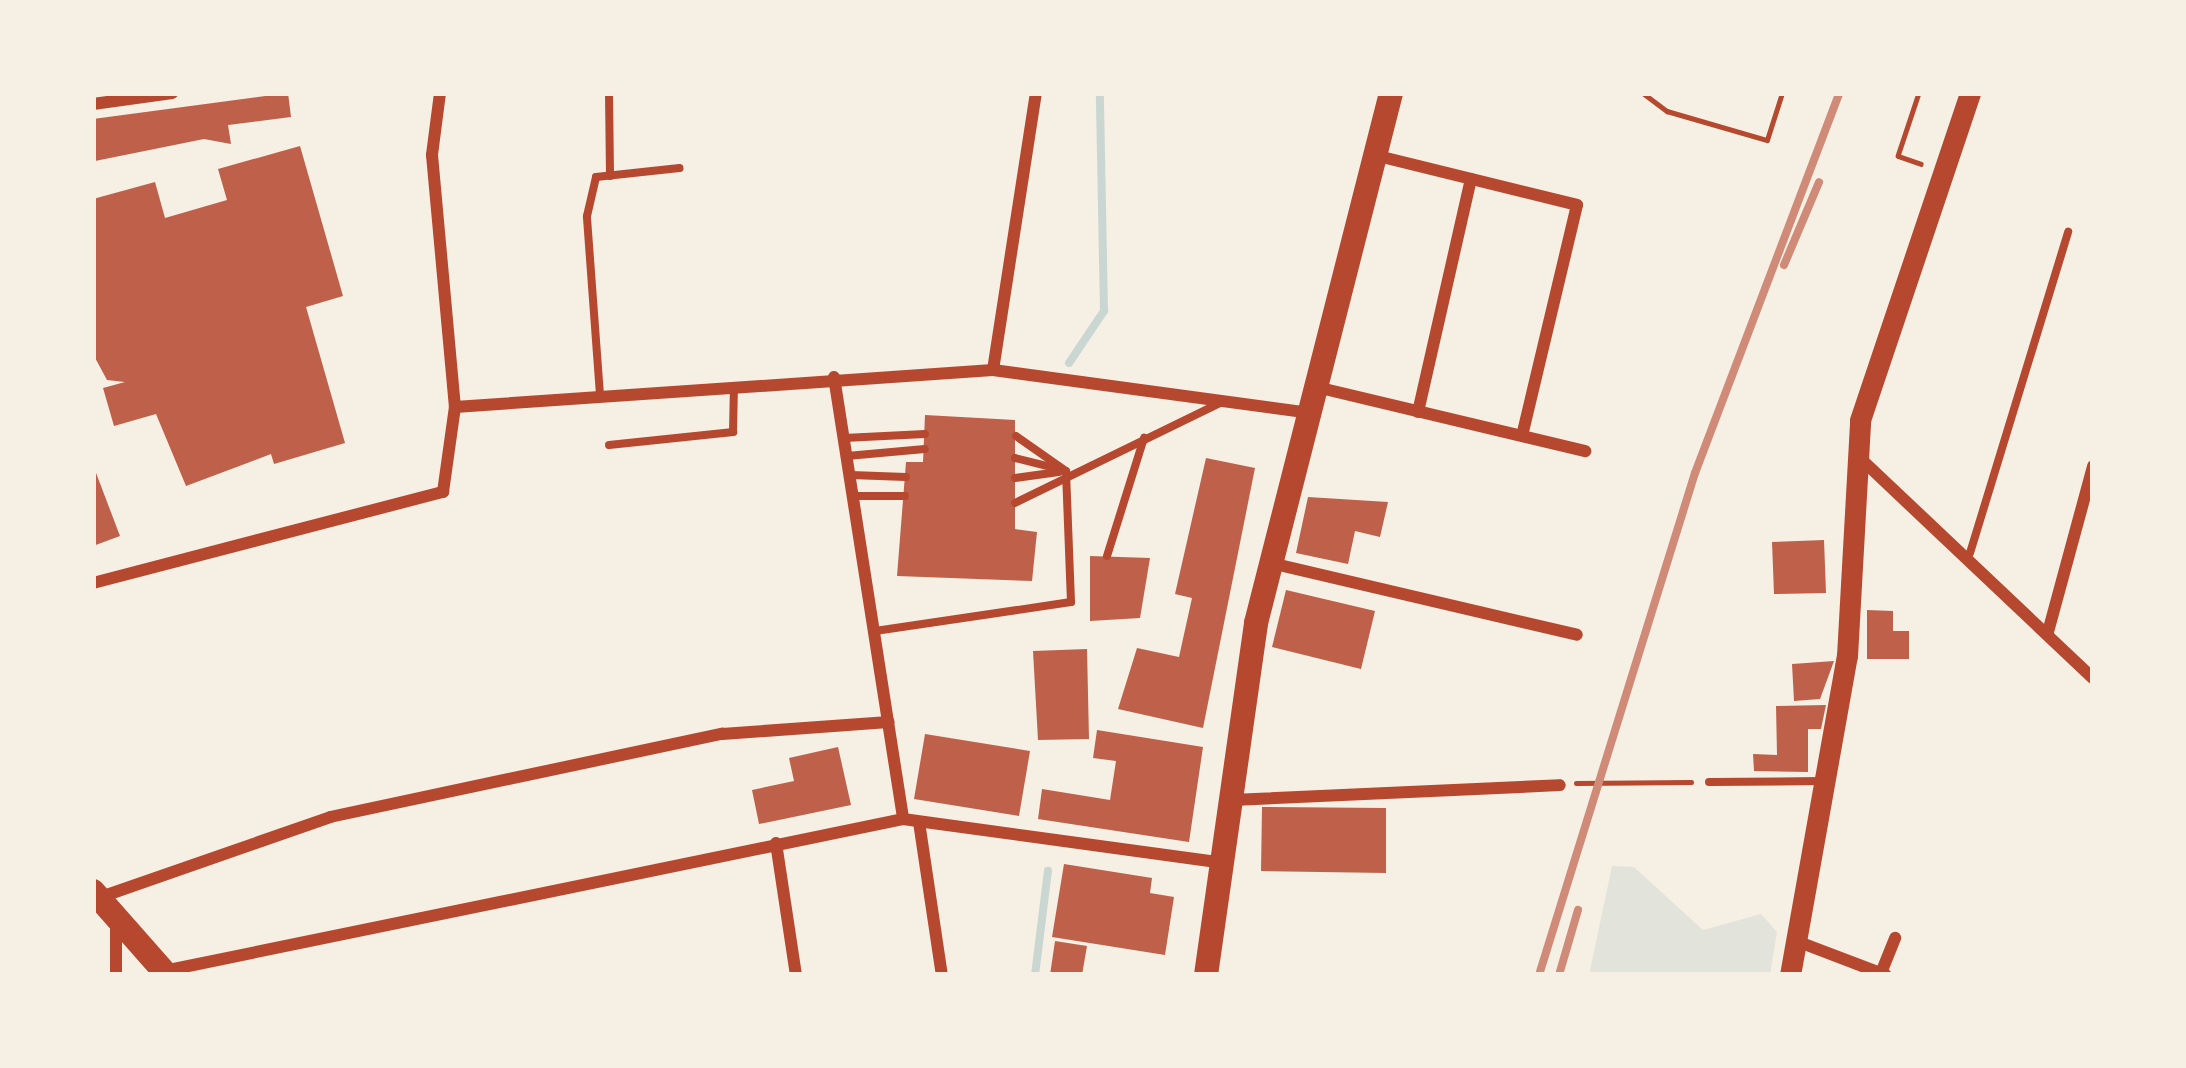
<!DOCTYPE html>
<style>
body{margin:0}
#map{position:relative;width:2186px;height:1068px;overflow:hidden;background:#f6efe4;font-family:"Alegreya Sans",sans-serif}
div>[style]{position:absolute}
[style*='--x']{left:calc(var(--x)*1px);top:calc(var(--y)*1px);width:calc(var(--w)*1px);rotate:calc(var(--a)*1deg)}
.green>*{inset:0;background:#e2e4dc}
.stream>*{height:8px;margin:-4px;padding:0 4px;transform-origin:4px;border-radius:4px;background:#c9d6d2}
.building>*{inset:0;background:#bf614a}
.path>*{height:4.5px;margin:-2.25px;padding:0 2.25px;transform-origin:2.25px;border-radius:2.25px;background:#b5482f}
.service>*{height:8px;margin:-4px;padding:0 4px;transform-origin:4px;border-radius:4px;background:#b5482f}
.minor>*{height:12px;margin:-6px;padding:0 6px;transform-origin:6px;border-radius:6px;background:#b5482f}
.tertiary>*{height:21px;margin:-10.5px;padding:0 10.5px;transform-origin:10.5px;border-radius:10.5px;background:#b5482f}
.primary>*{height:24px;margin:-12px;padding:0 12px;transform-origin:12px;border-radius:12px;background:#b5482f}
.rail>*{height:8px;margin:-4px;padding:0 4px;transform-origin:4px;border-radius:4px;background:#cf8b77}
span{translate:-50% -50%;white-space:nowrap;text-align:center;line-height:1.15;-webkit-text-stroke:9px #f6efe4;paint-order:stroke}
.frame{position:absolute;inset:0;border:96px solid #f6efe4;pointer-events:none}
</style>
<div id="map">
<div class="green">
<div style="clip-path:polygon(1612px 866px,1634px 867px,1703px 930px,1761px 914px,1777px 932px,1770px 975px,1589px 975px)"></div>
</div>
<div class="stream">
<div style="--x:1069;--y:363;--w:63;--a:-56.1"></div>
<div style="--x:1104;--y:311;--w:218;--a:-91.1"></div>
<div style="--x:1035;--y:975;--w:105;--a:-82.9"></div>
</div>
<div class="building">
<div style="clip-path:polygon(288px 93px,291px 117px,228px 125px,231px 144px,204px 139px,95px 161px,93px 119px)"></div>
<div style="clip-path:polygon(300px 146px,343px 296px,306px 307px,345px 443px,274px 464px,271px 454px,186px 486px,156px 414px,114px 426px,103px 388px,125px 382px,107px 380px,93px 354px,93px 199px,155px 182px,165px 218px,227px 200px,218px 169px)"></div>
<div style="clip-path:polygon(925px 415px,1015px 420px,1015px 529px,1037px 532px,1032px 581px,897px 576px,906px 462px,923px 462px)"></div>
<div style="clip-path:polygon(1206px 458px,1255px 468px,1203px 728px,1118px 709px,1137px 648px,1179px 657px,1192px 598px,1175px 594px)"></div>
<div style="clip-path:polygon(93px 465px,120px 536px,93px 546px)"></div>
<div style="clip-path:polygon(1308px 497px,1388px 502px,1380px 537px,1355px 531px,1348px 564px,1296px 553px)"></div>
<div style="clip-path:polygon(1824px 540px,1826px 593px,1774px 594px,1772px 542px)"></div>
<div style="clip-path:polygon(1090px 556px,1150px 558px,1140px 618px,1090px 621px)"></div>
<div style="clip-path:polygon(1286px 590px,1375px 611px,1361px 669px,1272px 647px)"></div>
<div style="clip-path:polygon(1867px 610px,1893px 611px,1893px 631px,1909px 631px,1909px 659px,1867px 659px)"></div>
<div style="clip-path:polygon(1087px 649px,1089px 739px,1038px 740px,1033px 651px)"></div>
<div style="clip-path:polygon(1834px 661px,1820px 699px,1794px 701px,1792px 664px)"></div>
<div style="clip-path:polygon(1826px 705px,1821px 729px,1808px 729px,1808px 772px,1754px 771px,1753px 754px,1777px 755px,1776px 706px)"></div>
<div style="clip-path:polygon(1097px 730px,1203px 747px,1189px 842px,1038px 819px,1042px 789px,1110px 800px,1116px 761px,1093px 758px)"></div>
<div style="clip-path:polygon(925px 734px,1030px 751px,1019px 816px,914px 799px)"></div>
<div style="clip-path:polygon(838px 747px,851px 805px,759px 824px,752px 790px,794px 781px,789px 758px)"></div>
<div style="clip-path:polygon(1262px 807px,1386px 808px,1386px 873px,1261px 871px)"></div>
<div style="clip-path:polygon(1064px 864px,1152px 878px,1150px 893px,1174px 897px,1165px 955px,1052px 937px)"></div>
<div style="clip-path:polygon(1055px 941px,1087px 946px,1082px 975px,1050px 975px)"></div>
</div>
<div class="path">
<div style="--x:1643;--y:93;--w:30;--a:37"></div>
<div style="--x:1667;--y:111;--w:104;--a:16.2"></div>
<div style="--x:1767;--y:140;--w:49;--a:-72.3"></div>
<div style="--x:1919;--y:93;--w:66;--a:108.4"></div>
<div style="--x:1898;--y:156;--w:24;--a:19"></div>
<div style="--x:1576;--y:783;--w:115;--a:-0.5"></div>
</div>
<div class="service">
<div style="--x:609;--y:93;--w:83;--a:89.3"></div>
<div style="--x:600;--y:395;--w:179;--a:-94.2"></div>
<div style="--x:587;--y:216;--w:40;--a:-77"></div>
<div style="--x:596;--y:177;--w:84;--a:-6.1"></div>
<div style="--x:1016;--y:436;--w:61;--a:35"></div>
<div style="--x:844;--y:438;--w:81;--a:-2.8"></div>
<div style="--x:609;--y:445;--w:125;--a:-6"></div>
<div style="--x:733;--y:432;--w:46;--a:-88.8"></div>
<div style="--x:847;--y:456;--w:78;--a:-5.1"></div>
<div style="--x:1015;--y:458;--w:45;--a:14"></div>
<div style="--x:851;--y:475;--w:55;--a:2.1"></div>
<div style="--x:1015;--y:478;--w:44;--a:-7.8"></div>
<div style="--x:853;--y:496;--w:52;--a:0"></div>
<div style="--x:1015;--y:503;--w:230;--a:-26"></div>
<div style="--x:1970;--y:553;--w:336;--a:-73"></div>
<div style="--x:1107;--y:556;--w:124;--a:-72.6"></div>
<div style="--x:875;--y:631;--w:198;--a:-8.4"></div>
<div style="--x:1071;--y:602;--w:131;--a:-92.2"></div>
<div style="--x:1709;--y:782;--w:112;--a:-0.5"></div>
</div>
<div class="minor">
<div style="--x:440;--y:93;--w:63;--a:97.4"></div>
<div style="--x:432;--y:155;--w:253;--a:84.8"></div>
<div style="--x:93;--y:104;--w:80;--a:-7.9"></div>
<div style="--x:1374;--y:155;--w:209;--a:13.8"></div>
<div style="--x:1577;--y:205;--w:237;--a:103.4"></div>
<div style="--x:993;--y:370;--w:280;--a:-81.2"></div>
<div style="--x:834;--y:377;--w:447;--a:81.1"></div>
<div style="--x:1312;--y:386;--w:281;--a:13.4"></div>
<div style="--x:1418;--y:412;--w:239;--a:-77.2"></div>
<div style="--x:1860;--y:458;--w:320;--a:43.4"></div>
<div style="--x:1271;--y:563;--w:314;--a:13.2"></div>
<div style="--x:93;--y:583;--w:362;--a:-14.6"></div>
<div style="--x:443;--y:492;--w:86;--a:-82"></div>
<div style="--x:455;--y:407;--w:539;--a:-3.93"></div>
<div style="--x:993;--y:370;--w:314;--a:7.7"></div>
<div style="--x:2048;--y:632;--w:172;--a:-74.8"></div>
<div style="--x:1232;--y:800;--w:328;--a:-2.6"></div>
<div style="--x:919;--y:822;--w:155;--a:81.5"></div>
<div style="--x:776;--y:843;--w:134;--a:81.4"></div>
<div style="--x:98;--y:898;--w:246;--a:-19.2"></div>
<div style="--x:330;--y:817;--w:401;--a:-12"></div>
<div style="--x:722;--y:734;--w:167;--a:-4.1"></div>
<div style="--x:1799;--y:942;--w:93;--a:20.8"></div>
<div style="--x:164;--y:971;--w:754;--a:-11.62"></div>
<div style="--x:903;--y:819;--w:315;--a:7.8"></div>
<div style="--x:1881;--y:973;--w:38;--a:-68"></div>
<div style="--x:116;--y:975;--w:53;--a:-90"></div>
</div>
<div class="tertiary">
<div style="--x:1790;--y:975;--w:324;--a:-79.9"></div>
<div style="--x:1847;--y:656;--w:236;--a:-86.8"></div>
<div style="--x:1860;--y:420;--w:345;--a:-71.4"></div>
</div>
<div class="primary">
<div style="--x:93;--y:891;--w:112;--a:48.6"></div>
<div style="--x:1206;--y:975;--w:356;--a:-81.9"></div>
<div style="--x:1256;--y:623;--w:547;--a:-75.71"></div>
</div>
<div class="rail">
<div style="--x:1784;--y:265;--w:90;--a:-67.1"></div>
<div style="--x:1539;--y:975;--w:526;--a:-72.74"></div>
<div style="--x:1695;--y:473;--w:406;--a:-69.2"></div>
<div style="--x:1559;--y:975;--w:68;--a:-73.7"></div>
</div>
<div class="frame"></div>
</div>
